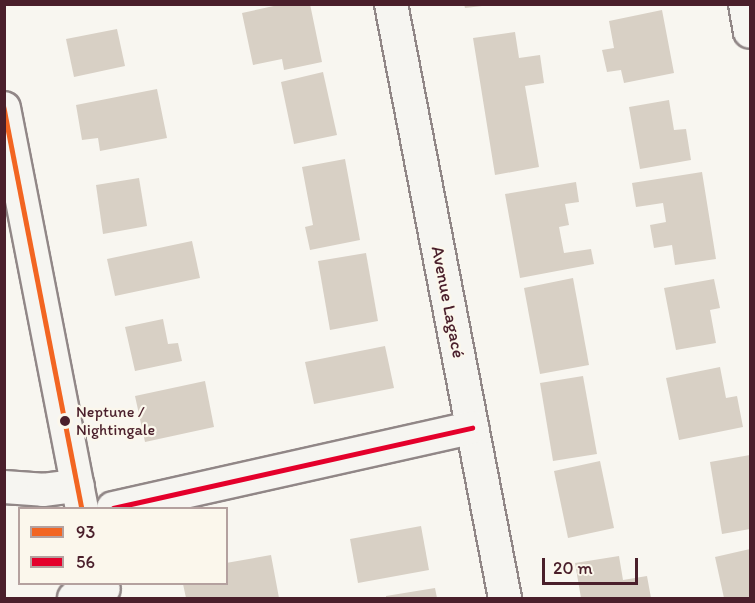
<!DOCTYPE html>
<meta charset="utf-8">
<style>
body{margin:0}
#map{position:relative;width:755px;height:603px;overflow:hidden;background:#f8f6f0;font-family:Itim,sans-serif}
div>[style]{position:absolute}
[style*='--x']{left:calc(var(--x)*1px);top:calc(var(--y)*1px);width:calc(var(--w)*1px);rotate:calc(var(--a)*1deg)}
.building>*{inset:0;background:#d8d0c5}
.roads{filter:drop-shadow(2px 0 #918787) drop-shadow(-2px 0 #918787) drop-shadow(0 2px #918787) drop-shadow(0 -2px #918787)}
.minor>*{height:32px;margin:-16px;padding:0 16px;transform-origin:16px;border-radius:16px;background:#f6f5f1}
.bus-1>*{height:4.5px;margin:-2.25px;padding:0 2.25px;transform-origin:2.25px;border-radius:2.25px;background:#f26522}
.bus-2>*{height:4.5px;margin:-2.25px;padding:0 2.25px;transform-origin:2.25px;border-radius:2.25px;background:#e4002b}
.dots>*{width:16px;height:16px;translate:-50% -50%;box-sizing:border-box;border:3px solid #fbf7ec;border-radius:50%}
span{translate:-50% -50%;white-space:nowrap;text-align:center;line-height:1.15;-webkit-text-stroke:4.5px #fbf7ec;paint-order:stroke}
.bus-label{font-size:16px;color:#4a1f2b}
.left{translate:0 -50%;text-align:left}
.street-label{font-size:18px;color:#4a1f2b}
.frame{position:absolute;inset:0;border:6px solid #4a1f2b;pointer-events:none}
.legend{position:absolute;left:18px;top:507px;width:210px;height:78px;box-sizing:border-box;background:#fbf7ec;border:2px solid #b4a19f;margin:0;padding:8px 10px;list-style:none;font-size:18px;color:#4a1f2b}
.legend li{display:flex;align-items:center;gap:12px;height:30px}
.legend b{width:30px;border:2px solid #b4a19f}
.scale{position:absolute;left:542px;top:558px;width:96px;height:27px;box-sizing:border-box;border:3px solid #4a1f2b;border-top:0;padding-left:8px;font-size:18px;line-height:21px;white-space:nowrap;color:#4a1f2b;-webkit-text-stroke:4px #fbf7ec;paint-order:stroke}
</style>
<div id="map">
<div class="building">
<div style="clip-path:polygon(283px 4px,310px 4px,322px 62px,284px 70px,282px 59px,253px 65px,242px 13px)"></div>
<div style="clip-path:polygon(464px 4px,482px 4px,482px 6px,465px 8px)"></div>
<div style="clip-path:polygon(662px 10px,674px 73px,624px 83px,621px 70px,607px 72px,602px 50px,614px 48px,609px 21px)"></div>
<div style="clip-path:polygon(117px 29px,125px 66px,74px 77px,66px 39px)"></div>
<div style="clip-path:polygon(515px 32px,519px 58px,540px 55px,544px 83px,525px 86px,539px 167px,495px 175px,473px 38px)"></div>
<div style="clip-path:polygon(323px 72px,337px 135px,294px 144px,281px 82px)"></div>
<div style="clip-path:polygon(157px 89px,167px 138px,100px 151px,98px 138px,82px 140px,76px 105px)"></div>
<div style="clip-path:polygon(669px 100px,674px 130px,686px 129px,691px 160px,640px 169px,629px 107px)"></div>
<div style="clip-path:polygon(345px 159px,360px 240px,310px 250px,305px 227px,313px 225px,302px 167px)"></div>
<div style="clip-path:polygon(702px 172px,716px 259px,675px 265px,672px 245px,654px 248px,650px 225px,666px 222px,663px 203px,636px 207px,632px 183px)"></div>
<div style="clip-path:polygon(139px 178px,147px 226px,103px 234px,96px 185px)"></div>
<div style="clip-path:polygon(576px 182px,579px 202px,565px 204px,569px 225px,559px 227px,564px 253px,591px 249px,594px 264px,520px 278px,505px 194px)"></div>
<div style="clip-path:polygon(192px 241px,200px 278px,115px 296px,107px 259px)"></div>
<div style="clip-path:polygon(366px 253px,378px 321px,330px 330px,318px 261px)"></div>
<div style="clip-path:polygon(573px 278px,589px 365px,540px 374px,524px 288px)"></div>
<div style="clip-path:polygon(714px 279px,720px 308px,710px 310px,716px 343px,676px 350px,664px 288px)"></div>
<div style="clip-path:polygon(163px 319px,168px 344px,178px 343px,182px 361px,135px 371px,125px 327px)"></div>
<div style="clip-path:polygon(385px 346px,394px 388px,314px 404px,305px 362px)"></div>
<div style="clip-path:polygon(720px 367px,726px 398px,737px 396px,743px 427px,679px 440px,666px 378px)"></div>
<div style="clip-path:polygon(583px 376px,597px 454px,553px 461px,540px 383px)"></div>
<div style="clip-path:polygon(205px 381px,214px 427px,145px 442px,135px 396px)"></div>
<div style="clip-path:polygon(750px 455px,750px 529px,722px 534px,710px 462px)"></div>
<div style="clip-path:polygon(600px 461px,614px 528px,568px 538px,554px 471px)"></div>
<div style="clip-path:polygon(421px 526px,429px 570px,358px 583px,350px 539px)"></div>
<div style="clip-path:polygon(750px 549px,750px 598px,724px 598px,715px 557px)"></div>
<div style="clip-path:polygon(271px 555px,279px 598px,186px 598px,183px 584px,226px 584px,226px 563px)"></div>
<div style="clip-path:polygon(619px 556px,623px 580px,647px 576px,651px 598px,581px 598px,575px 563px)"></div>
<div style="clip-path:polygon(435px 588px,437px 598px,386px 598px,386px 596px)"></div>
</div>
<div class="roads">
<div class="minor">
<div style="--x:391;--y:4;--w:605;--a:79.14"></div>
<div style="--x:745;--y:4;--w:28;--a:80"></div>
<div style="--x:4;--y:108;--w:408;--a:79"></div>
<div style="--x:4;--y:487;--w:39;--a:4"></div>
<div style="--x:43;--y:490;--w:35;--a:-7"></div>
<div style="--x:113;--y:508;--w:368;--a:-12.6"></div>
<div style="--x:74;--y:598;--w:31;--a:-17"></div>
</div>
</div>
<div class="bus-1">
<div style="--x:4;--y:108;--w:408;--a:79"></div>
</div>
<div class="bus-2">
<div style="--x:113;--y:508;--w:368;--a:-12.6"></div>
</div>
<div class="dots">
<div style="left:65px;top:421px;background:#4a1f2b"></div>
</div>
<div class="bus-label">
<span class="left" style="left:76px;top:421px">Neptune /<br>Nightingale</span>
</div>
<div class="street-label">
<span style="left:448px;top:302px;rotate:79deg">Avenue Lagacé</span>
</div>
<div class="frame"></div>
<ul class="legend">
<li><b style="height:8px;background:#f26522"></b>93</li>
<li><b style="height:8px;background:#e4002b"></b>56</li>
</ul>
<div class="scale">20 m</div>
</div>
